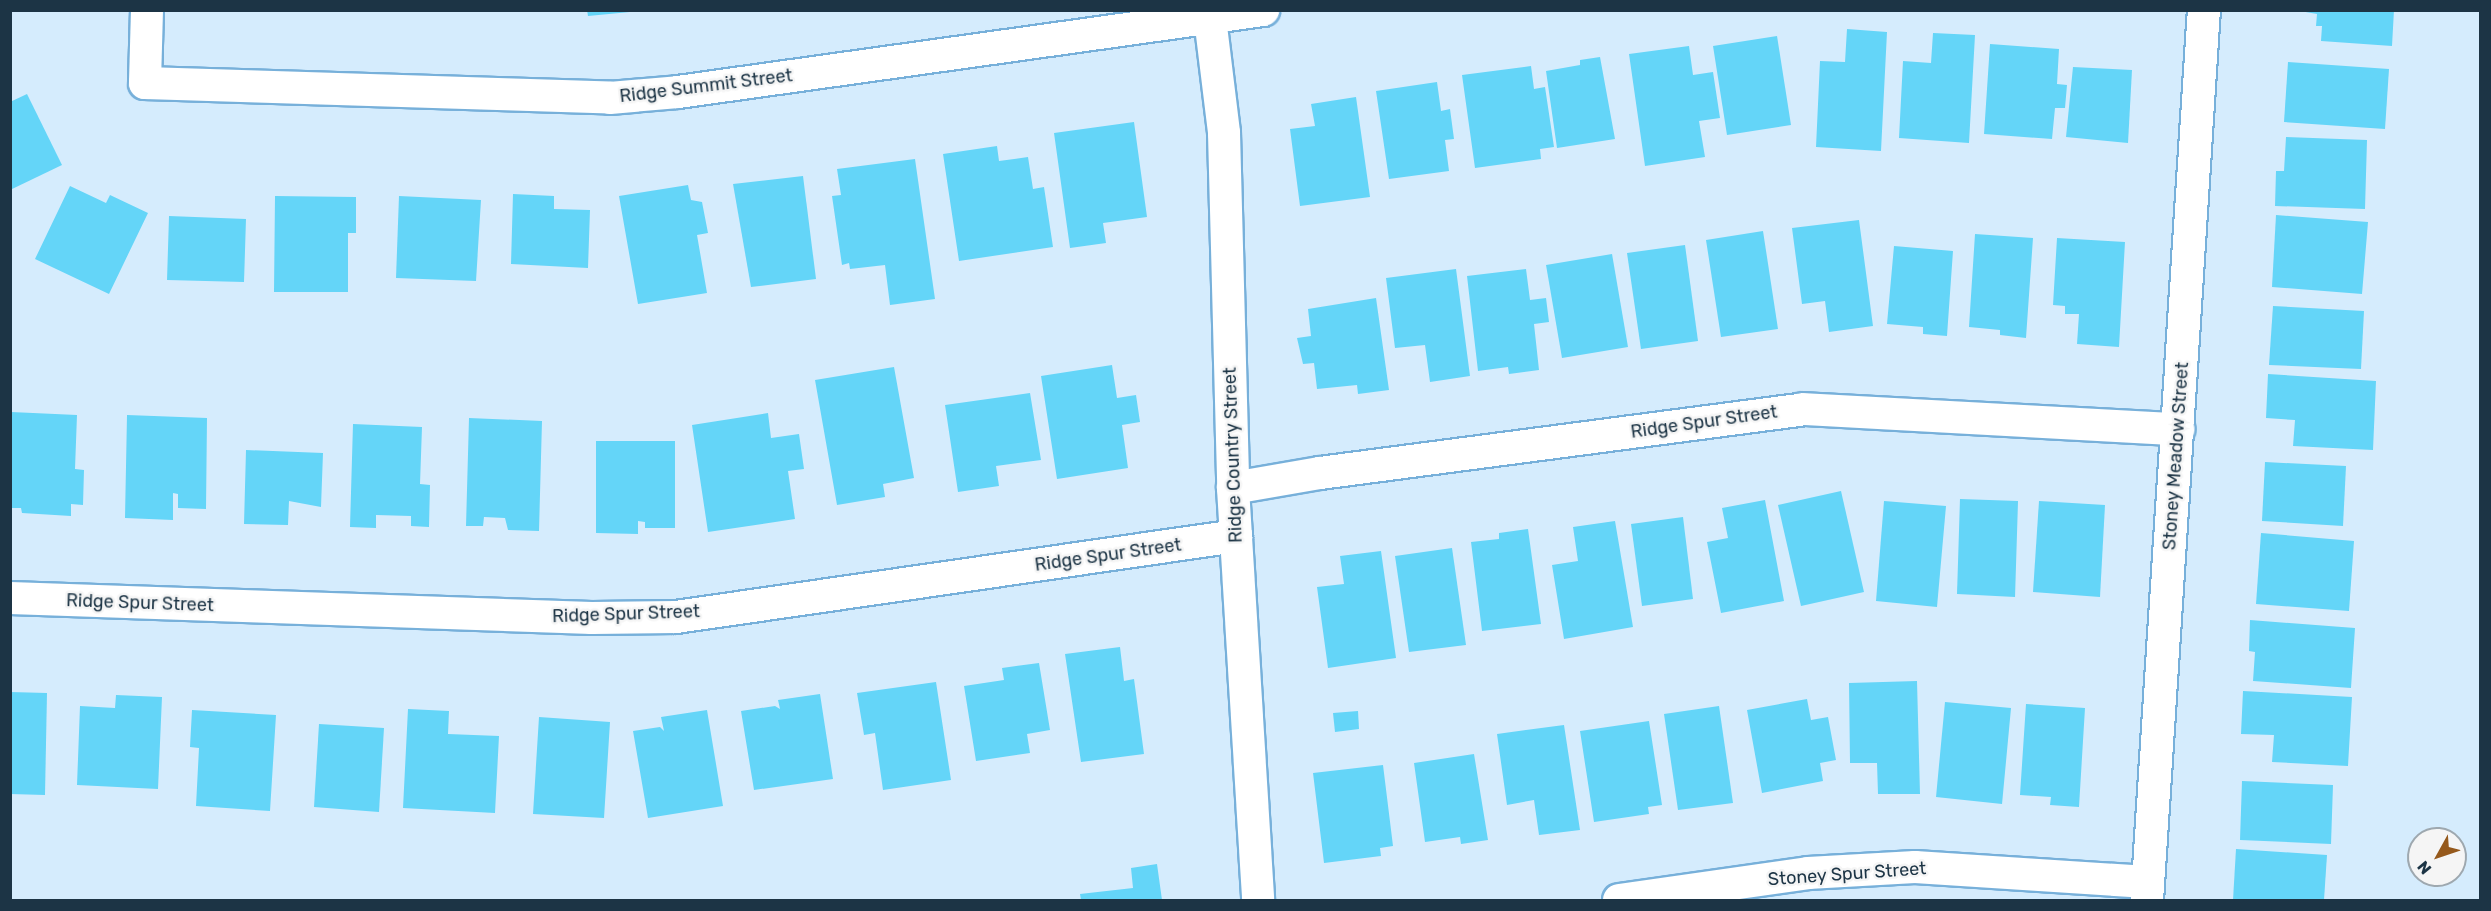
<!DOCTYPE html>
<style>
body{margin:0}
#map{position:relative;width:2491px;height:911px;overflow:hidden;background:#d5ecfd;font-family:Rubik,sans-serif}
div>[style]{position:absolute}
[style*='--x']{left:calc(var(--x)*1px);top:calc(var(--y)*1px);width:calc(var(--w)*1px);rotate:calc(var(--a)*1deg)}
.building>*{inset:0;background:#64d5f8}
.roads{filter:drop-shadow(2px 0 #77b0da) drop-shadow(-2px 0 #77b0da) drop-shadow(0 2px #77b0da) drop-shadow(0 -2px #77b0da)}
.street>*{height:32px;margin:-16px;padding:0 16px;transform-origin:16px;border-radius:16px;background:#fff}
span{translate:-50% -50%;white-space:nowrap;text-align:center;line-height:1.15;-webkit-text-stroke:5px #f5f5f5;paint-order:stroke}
.street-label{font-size:18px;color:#1c3445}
.frame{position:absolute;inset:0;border:12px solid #1c3445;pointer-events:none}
.north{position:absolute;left:2407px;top:827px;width:60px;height:60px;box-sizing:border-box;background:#f5f5f5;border:2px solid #9ea8af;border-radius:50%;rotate:230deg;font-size:16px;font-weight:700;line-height:24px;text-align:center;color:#1c3445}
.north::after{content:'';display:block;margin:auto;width:21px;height:27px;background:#95591c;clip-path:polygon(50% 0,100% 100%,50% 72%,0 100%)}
</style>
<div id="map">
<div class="building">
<div style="clip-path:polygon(587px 10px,630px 10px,630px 12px,588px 16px)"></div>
<div style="clip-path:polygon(2294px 10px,2394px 10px,2392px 46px,2321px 41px,2322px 26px,2316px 26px,2317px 14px)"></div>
<div style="clip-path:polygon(1847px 29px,1887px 32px,1881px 151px,1816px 147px,1820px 61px,1845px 62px)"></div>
<div style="clip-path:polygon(1933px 33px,1975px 35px,1969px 143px,1899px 138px,1903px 61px,1931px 63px)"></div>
<div style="clip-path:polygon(1777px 36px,1791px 125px,1727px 135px,1713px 46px)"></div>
<div style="clip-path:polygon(1990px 44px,2059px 49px,2057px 84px,2067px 85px,2065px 108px,2055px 108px,2052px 139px,1984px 134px)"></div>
<div style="clip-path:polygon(1689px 46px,1693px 75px,1713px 72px,1720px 118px,1699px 121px,1705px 157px,1645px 166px,1629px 54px)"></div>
<div style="clip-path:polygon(1600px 57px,1615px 139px,1557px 148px,1546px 71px,1580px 65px,1580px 60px)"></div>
<div style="clip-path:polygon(2288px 62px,2389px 69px,2385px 129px,2284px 122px)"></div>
<div style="clip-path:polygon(1531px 66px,1534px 89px,1545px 87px,1554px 147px,1540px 149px,1541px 159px,1475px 168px,1462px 75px)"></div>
<div style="clip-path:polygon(2073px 67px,2132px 70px,2128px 143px,2066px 137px)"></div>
<div style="clip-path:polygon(1437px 82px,1441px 111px,1450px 109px,1454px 139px,1445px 140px,1449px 171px,1389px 179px,1376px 91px)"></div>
<div style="clip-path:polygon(27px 94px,62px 165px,10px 190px,10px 102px)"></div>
<div style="clip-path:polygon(1356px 97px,1370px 197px,1300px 206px,1290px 129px,1315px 126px,1311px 104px)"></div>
<div style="clip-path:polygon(1134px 122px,1147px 217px,1103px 223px,1106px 243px,1070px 248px,1054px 133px)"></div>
<div style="clip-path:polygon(2286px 137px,2367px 140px,2365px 209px,2275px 206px,2276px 171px,2284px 171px)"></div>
<div style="clip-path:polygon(997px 146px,999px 161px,1028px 157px,1033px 189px,1044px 187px,1053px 247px,959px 261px,943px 154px)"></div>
<div style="clip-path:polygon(915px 159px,935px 299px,890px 305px,885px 265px,850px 269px,849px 263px,842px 265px,832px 196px,841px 195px,837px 169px)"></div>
<div style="clip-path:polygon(803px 176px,816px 279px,751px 287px,733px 184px)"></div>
<div style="clip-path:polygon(688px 185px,691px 200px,702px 202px,708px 233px,697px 235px,707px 293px,638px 304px,619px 196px)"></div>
<div style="clip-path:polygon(70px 186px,106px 203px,110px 195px,148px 213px,109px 294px,35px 259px)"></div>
<div style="clip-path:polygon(513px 194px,554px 196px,554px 209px,590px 210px,588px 268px,511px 264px)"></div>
<div style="clip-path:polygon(275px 196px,356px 197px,356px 233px,348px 233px,348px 292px,274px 292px)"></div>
<div style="clip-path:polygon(399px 196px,481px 200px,476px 281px,396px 278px)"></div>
<div style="clip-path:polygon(2276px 215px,2368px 222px,2362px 294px,2272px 287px)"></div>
<div style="clip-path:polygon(169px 216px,246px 219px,244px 282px,167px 280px)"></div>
<div style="clip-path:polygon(1859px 220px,1873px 326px,1829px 332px,1825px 301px,1802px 304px,1792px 228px)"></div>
<div style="clip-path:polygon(1763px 231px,1778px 329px,1721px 337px,1706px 240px)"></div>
<div style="clip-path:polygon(1975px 234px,2033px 238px,2026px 338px,2000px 335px,2000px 330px,1969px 327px)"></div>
<div style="clip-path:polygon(2057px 238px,2125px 242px,2119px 347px,2077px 344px,2079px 314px,2065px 314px,2065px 306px,2053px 305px)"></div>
<div style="clip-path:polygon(1685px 245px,1698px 341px,1641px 349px,1627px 253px)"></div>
<div style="clip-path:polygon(1894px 246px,1953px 251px,1947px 336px,1923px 334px,1923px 327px,1887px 324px)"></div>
<div style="clip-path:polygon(1612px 254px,1628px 347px,1562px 358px,1546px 265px)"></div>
<div style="clip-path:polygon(1456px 269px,1470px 376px,1430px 382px,1425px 345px,1395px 348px,1386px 278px)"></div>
<div style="clip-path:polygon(1526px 269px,1530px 300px,1546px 298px,1549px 322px,1534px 324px,1539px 370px,1509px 374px,1508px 367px,1478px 371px,1467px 276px)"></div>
<div style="clip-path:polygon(1376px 298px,1389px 390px,1358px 394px,1357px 385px,1317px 389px,1314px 363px,1303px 364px,1297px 338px,1311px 336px,1308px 309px)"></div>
<div style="clip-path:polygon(2273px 306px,2364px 311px,2361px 369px,2269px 365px)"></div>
<div style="clip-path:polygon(1112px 365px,1117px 398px,1136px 395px,1140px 422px,1122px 425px,1128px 468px,1057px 479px,1041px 376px)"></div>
<div style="clip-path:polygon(894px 367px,914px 478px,883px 484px,885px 497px,837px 505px,815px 380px)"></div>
<div style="clip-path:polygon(2268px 374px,2376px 381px,2373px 450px,2293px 446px,2295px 420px,2266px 418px)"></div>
<div style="clip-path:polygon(1030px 393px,1041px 460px,996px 466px,999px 486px,958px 492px,945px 405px)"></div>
<div style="clip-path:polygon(11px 412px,77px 415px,75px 469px,84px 470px,83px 505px,71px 504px,71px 516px,22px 513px,21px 508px,10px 508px)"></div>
<div style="clip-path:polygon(768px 413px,771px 438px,799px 434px,804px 469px,788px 471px,795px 519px,708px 532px,692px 425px)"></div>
<div style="clip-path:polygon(127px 415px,207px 418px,206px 509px,178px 508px,178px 494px,173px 493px,173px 520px,125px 518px)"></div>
<div style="clip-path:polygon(469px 418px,542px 421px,539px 531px,508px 530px,505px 518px,484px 517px,483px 526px,466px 526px)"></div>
<div style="clip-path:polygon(353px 424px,422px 427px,420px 484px,430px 485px,429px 527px,411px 526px,411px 516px,376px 515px,376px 528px,350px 527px)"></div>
<div style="clip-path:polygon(596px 441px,675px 441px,675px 528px,645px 528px,645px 522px,638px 521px,638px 534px,596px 533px)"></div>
<div style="clip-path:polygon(246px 450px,323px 453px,321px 507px,289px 501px,288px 525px,244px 524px)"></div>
<div style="clip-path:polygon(2265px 462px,2346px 466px,2343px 526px,2262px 521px)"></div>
<div style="clip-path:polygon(1841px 491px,1864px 592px,1801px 606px,1778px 505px)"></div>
<div style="clip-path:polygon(1960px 499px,2018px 501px,2015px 597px,1957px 594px)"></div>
<div style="clip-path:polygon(1765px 500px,1784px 601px,1721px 613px,1707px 542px,1728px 538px,1722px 508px)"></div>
<div style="clip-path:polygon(1884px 501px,1946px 506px,1937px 607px,1876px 601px)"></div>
<div style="clip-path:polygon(2039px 501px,2105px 505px,2100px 597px,2033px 592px)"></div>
<div style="clip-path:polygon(1683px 517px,1693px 599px,1642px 606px,1631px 524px)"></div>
<div style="clip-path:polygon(1615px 521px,1633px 627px,1564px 639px,1552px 565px,1578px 561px,1573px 527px)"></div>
<div style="clip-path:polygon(1528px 529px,1541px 624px,1482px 631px,1471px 542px,1499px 539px,1499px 533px)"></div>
<div style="clip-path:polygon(2261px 533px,2354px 541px,2349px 611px,2256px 604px)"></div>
<div style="clip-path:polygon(1452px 548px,1466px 645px,1409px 652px,1395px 556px)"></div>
<div style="clip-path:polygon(1381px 551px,1396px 658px,1328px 668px,1317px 587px,1344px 584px,1340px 556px)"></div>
<div style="clip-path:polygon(2250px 620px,2355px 628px,2351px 688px,2253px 681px,2255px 652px,2249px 651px)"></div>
<div style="clip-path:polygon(1120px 647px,1124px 681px,1134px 679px,1144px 754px,1081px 762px,1065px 654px)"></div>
<div style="clip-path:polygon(1039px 663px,1050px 730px,1027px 734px,1030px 753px,976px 761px,964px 686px,1004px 680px,1002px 668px)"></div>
<div style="clip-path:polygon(1917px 681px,1920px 794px,1878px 794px,1877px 763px,1850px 763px,1849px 683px)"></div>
<div style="clip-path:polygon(936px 682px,951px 780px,883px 790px,875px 733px,864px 735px,857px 693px)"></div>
<div style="clip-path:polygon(2243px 691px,2352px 697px,2348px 766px,2272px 762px,2274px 735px,2241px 734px)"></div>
<div style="clip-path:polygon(10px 692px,47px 693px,45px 795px,10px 794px)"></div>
<div style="clip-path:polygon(820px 694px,833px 779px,754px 790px,741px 711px,775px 706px,780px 709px,778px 700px)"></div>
<div style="clip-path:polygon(116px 695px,162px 697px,158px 789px,77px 785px,80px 706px,115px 708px)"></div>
<div style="clip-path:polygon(1807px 699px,1811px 720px,1828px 717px,1836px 760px,1820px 763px,1823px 781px,1762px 793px,1747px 710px)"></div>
<div style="clip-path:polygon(1945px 702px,2011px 708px,2002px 804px,1936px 797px)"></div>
<div style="clip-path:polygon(2026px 704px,2085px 708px,2079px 807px,2050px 805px,2051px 797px,2020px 795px)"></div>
<div style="clip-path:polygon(1719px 706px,1733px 803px,1678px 810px,1664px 714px)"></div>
<div style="clip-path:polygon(408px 709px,449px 711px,448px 734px,499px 736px,495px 813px,403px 808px)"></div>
<div style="clip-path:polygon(192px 710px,276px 715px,270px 811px,196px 806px,199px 748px,190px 747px)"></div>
<div style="clip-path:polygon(707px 710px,723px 806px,648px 818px,633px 731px,660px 727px,664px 731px,661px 717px)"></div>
<div style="clip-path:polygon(1358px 711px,1359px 729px,1335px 732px,1333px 713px)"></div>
<div style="clip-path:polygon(539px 717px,610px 722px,604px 818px,533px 814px)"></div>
<div style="clip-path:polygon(1649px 721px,1662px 805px,1648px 807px,1649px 814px,1594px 822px,1580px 731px)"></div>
<div style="clip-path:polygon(319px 724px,384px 728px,379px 812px,314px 807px)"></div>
<div style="clip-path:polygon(1564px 725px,1580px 830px,1539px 835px,1534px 800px,1507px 805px,1497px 734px)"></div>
<div style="clip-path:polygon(1474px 754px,1488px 840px,1461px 844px,1460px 837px,1425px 842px,1414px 763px)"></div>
<div style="clip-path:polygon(1383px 765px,1393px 846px,1380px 848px,1381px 856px,1324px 863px,1313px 773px)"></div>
<div style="clip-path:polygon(2242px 781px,2333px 785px,2331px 844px,2240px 840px)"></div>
<div style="clip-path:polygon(2236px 849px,2327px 855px,2324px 900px,2233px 900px)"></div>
<div style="clip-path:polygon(1157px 864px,1162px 900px,1081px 900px,1080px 894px,1133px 888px,1131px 868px)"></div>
</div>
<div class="roads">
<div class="street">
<div style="--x:147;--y:10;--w:73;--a:91.6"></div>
<div style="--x:145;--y:83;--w:465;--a:1.8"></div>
<div style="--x:610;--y:98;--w:68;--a:-5"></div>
<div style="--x:678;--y:92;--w:591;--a:-7.98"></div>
<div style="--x:1209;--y:10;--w:124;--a:83"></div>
<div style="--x:1224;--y:133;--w:355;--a:88.5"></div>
<div style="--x:1233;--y:488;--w:413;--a:86.5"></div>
<div style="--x:1233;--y:488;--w:88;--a:-9.8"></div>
<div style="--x:1320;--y:473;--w:487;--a:-7.5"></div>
<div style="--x:1803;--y:409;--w:376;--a:3.1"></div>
<div style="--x:10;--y:598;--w:582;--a:1.97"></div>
<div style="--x:592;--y:618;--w:84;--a:-0.7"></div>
<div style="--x:676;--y:617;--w:566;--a:-8.23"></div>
<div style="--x:1619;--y:900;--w:191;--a:-8.1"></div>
<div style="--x:1808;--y:873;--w:107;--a:-3.2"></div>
<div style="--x:1915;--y:867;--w:233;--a:3.7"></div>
<div style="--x:2147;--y:900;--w:892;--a:-86.34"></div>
</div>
</div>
<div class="street-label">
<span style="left:706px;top:86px;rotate:-7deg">Ridge Summit Street</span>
<span style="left:1704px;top:422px;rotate:-8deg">Ridge Spur Street</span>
<span style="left:1233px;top:455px;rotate:-92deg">Ridge Country Street</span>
<span style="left:2176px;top:456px;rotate:-86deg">Stoney Meadow Street</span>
<span style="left:1108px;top:555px;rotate:-8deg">Ridge Spur Street</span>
<span style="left:140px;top:603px;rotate:2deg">Ridge Spur Street</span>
<span style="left:626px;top:614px;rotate:-2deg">Ridge Spur Street</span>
<span style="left:1847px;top:874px;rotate:-4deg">Stoney Spur Street</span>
</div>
<div class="frame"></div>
<div class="north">N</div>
</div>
